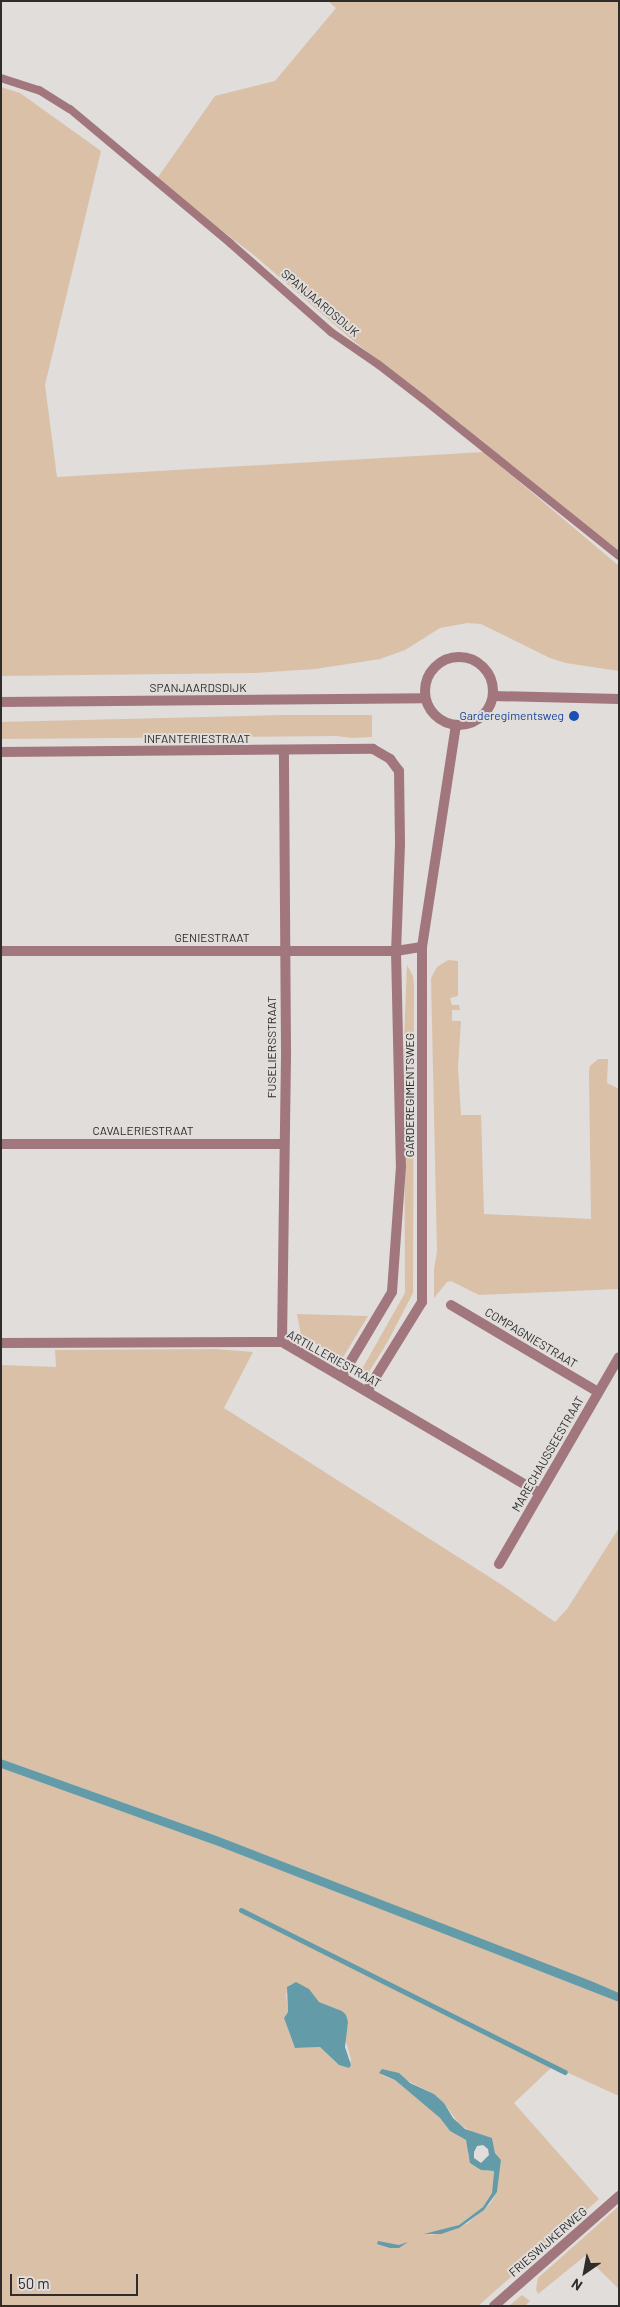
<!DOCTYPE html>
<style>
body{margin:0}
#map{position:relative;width:620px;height:2307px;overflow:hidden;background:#e0dddb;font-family:Barlow,sans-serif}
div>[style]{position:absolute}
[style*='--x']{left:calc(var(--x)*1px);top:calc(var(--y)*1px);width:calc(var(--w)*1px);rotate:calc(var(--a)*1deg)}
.green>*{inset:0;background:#dac0a7}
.water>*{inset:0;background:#649ba9}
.stream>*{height:5px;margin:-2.5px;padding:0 2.5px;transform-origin:2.5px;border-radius:2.5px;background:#649ba9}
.service>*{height:8px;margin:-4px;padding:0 4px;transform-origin:4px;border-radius:4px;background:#a1767d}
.minor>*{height:10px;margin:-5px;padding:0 5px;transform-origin:5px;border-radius:5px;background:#a1767d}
.tertiary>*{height:10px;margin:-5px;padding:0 5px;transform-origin:5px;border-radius:5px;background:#a1767d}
.tertiary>.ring{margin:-5px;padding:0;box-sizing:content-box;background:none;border:10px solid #a1767d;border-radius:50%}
.dots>*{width:14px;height:14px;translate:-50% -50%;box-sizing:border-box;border:2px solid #e0dddb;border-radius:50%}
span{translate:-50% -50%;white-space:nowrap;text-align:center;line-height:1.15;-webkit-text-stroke:4px #e0dddb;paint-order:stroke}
.street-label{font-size:12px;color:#2e2d2c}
.transit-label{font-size:12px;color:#164399}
.right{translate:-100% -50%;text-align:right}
.frame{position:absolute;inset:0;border:2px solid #2e2d2c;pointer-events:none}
.north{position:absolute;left:560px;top:2247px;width:50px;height:50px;-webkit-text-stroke:4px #e0dddb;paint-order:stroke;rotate:213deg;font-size:14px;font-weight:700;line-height:20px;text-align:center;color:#2e2d2c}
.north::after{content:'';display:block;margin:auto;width:18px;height:22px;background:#2e2d2c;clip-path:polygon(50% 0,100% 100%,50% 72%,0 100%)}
.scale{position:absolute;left:10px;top:2274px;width:128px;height:22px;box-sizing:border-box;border:2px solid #2e2d2c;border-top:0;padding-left:6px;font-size:15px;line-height:18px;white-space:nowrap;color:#2e2d2c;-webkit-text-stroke:4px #e0dddb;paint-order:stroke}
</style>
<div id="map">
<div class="green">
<div style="clip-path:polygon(328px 1px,619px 1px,619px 551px,350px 338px,255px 256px,156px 180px,215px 96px,275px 81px,336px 8px)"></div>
<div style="clip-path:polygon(1px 87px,20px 93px,101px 151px,45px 385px,57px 477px,484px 452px,619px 566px,619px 671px,566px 663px,550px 658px,481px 624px,467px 623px,440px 628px,405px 650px,380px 659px,315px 669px,254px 673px,1px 676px)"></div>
<div style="clip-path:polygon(282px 715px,372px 715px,372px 737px,352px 738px,336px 736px,1px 739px,1px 722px)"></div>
<div style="clip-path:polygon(448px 960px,458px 961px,458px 996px,450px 998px,452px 1005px,459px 1005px,460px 1010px,452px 1010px,452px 1021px,461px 1021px,458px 1067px,461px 1115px,481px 1115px,484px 1214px,591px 1219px,589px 1072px,590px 1066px,598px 1059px,608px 1059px,607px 1083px,619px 1089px,619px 1289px,479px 1295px,451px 1281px,447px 1282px,434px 1298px,434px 1269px,437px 1251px,431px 978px,437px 967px)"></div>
<div style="clip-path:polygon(407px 965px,413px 976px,414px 987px,413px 1293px,388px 1341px,369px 1372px,366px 1373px,362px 1369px,405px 1293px,404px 1042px)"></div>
<div style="clip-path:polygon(297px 1314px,366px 1316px,368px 1316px,342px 1359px,301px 1335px)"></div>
<div style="clip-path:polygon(216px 1349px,253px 1352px,224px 1408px,502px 1585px,555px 1622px,567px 1609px,619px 1528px,619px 1993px,214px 1835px,1px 1759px,1px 1365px,56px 1367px,55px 1350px)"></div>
<div style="clip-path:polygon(evenodd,1px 1768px,218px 1846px,619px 2002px,619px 2096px,553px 2066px,514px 2103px,599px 2199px,478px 2306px,1px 2306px,1px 1768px,291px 1984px,319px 2002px,342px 2011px,348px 2022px,345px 2039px,351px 2059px,349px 2068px,339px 2065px,320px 2047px,295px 2048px,284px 2018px,288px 2012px,286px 1994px,291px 1984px,1px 1768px,381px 2075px,406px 2080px,434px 2094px,444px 2103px,459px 2124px,472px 2132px,492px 2138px,495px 2153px,501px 2160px,497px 2192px,490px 2204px,468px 2223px,451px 2231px,426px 2236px,459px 2225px,483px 2207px,492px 2193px,494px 2170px,486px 2171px,468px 2155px,468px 2144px,466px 2140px,450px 2131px,440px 2118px,395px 2080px,381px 2075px)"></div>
<div style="clip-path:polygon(619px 2206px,619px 2289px,585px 2256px,538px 2294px,536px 2289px,538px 2278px)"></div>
<div style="clip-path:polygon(522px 2295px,530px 2301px,525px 2306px,509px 2306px)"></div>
</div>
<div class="water">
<div style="clip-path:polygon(1px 1759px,214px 1835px,591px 1981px,619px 1993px,619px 2002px,218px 1846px,1px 1768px)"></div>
<div style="clip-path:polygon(296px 1982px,309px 1989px,319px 2002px,342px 2011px,346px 2015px,348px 2022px,345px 2047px,351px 2065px,349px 2068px,339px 2065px,320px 2047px,295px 2048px,284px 2018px,288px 2012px,287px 1987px)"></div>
<div style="clip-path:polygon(evenodd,382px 2069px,399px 2073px,410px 2083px,434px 2094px,444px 2103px,453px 2118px,465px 2129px,492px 2138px,495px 2153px,501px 2160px,497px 2192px,484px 2210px,459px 2228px,441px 2234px,424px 2234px,459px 2225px,483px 2207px,492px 2193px,494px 2171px,481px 2170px,470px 2163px,466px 2140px,450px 2131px,440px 2118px,395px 2080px,379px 2073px,382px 2069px,483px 2145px,488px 2149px,489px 2155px,481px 2163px,474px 2158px,474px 2152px,477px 2146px,483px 2145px)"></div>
<div style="clip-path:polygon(378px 2241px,399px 2245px,408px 2242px,399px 2248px,390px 2248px,377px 2244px)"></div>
</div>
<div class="stream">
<div style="--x:241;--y:1910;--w:362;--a:26.6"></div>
</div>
<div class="service">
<div style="--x:1;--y:78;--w:40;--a:18"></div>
<div style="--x:39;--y:90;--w:36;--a:32"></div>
<div style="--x:70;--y:109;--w:209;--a:39.9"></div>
<div style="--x:230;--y:243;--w:135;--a:41.4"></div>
<div style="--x:331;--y:332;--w:58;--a:34.5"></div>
<div style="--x:379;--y:365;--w:56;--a:37.7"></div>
<div style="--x:423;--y:399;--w:251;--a:38.7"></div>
</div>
<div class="minor">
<div style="--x:1;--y:752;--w:372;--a:-0.5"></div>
<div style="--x:373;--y:749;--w:20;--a:30"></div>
<div style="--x:390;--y:759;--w:15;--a:53"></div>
<div style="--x:399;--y:771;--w:73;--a:89.2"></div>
<div style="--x:400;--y:844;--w:107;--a:92.1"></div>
<div style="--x:396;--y:951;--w:215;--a:88.7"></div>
<div style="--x:401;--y:1166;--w:126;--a:94.1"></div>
<div style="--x:392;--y:1292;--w:98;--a:120.8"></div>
<div style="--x:1;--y:951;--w:395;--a:0"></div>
<div style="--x:396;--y:951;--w:26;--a:-9"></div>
<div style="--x:1;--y:1144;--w:283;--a:0"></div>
<div style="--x:451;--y:1305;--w:171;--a:30.6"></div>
<div style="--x:282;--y:1342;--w:290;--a:-89.2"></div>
<div style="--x:286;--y:1052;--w:301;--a:-90.4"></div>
<div style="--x:1;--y:1343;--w:281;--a:-0.2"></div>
<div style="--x:282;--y:1342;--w:298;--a:30.4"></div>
<div style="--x:367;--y:1391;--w:105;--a:-58.3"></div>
<div style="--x:422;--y:1302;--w:355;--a:-90"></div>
<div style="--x:422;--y:947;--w:224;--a:-81.3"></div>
<div style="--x:499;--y:1564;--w:239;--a:-59.9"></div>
<div style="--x:494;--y:2306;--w:167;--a:-41.3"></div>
</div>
<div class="tertiary">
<div class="ring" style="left:425px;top:657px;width:58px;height:58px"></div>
<div style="--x:493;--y:696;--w:126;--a:1.4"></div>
<div style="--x:1;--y:702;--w:424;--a:-0.5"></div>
</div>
<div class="dots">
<div style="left:574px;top:716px;background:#1a4fb4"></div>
</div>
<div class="street-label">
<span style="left:320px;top:303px;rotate:40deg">SPANJAARDSDIJK</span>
<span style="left:198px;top:688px">SPANJAARDSDIJK</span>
<span style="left:197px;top:739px">INFANTERIESTRAAT</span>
<span style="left:212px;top:938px">GENIESTRAAT</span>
<span style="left:272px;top:1047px;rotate:-90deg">FUSELIERSSTRAAT</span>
<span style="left:410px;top:1095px;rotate:-90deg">GARDEREGIMENTSWEG</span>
<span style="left:143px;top:1131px">CAVALERIESTRAAT</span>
<span style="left:531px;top:1338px;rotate:31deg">COMPAGNIESTRAAT</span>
<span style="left:334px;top:1359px;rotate:29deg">ARTILLERIESTRAAT</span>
<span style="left:548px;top:1454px;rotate:-60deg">MARECHAUSSEESTRAAT</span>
<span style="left:548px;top:2242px;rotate:-41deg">FRIESWIJKERWEG</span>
</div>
<div class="transit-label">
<span class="right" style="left:564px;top:716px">Garderegimentsweg</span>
</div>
<div class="frame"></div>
<div class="north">N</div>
<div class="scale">50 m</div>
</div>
